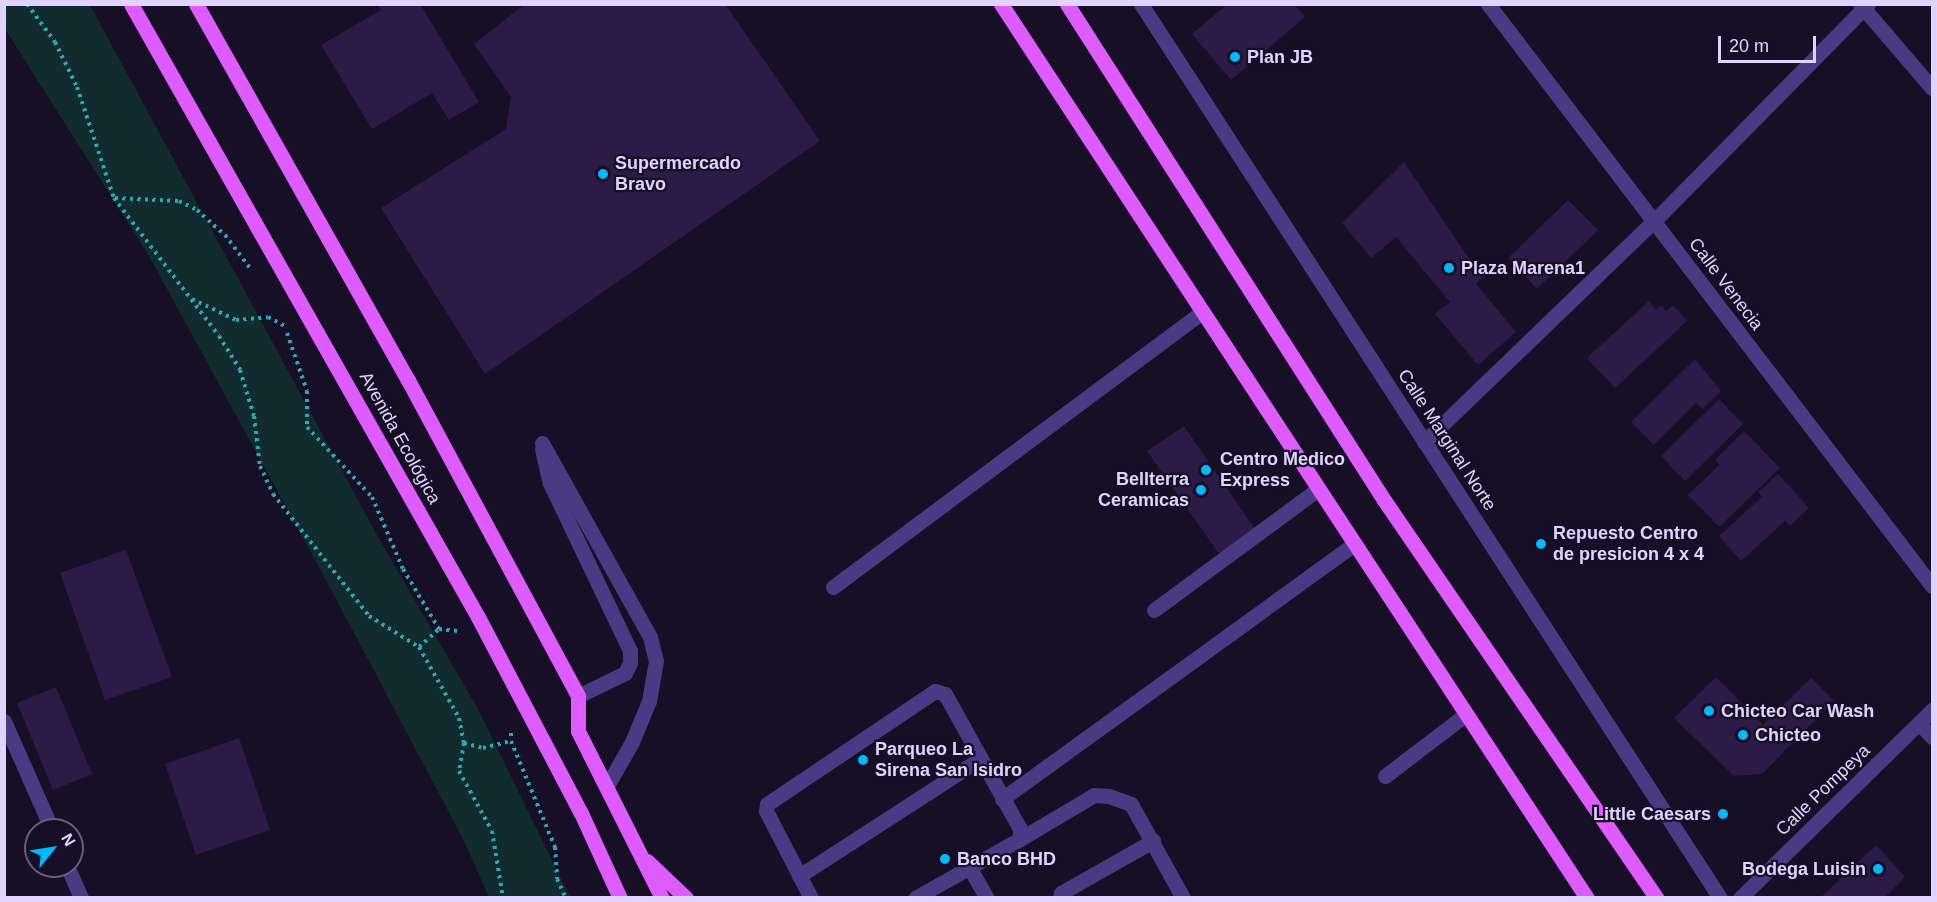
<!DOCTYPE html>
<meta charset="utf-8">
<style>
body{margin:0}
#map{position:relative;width:1937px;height:902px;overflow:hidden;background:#170f25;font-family:Arial,sans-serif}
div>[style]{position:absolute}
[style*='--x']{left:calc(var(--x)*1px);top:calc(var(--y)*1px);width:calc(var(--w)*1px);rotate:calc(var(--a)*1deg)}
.green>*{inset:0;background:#122b2f}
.building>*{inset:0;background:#2b1b46}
.path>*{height:4px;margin-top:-2px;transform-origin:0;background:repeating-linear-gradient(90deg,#2fa7b7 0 3px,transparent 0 7.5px)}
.lane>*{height:15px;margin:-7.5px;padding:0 7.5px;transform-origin:7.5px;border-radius:7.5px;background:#4a3a84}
.street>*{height:15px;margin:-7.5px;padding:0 7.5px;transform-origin:7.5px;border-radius:7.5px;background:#4a3a84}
.primary>*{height:15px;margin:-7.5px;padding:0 7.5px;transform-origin:7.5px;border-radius:7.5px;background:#de5bfe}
.dots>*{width:16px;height:16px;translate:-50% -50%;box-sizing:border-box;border:3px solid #170f25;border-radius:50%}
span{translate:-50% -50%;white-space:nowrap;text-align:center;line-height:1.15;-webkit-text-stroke:4.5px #170f25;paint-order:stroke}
.poi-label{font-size:18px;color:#e0d3ff;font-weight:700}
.left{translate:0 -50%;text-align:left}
.right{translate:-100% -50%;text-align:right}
.street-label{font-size:18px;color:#e0d3ff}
.frame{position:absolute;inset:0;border:6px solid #e0d3ff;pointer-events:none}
.north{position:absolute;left:24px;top:818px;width:60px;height:60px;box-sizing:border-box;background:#170f25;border:2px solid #675d7c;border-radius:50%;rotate:60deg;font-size:16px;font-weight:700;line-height:24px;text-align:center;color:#e0d3ff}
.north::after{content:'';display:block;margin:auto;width:21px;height:27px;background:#01b8fd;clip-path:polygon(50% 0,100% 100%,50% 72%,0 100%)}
.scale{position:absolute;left:1718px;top:36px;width:98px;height:27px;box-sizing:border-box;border:3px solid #e0d3ff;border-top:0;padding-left:8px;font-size:18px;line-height:21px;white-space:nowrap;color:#e0d3ff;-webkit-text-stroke:4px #170f25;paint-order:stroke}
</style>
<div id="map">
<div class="green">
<div style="clip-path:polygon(5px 4px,90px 5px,378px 537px,478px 709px,570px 897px,489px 897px,463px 839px,326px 580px,149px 256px,5px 29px)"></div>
</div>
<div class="building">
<div style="clip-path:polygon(377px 4px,420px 4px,479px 102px,449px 120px,432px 93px,372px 129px,321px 45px,381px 10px)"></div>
<div style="clip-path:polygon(525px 4px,725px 4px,820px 141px,485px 374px,381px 208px,506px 129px,511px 97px,474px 44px)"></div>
<div style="clip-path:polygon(1227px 4px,1294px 4px,1305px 17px,1231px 80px,1192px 34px)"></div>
<div style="clip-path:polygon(1404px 162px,1482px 278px,1476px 284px,1516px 332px,1478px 365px,1435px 314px,1450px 302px,1396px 237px,1371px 258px,1342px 223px)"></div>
<div style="clip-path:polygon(1568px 200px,1598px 230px,1537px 289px,1508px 258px)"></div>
<div style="clip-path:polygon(1649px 301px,1656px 310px,1661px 305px,1666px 311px,1673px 305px,1687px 321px,1615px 388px,1587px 358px)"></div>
<div style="clip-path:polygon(1695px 359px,1721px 391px,1703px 409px,1696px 403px,1654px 445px,1631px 422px)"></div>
<div style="clip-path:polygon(1719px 399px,1743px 424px,1685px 481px,1661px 456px)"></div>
<div style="clip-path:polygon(1184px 426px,1255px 529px,1219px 554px,1147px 451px)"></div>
<div style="clip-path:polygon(1744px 431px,1780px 468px,1719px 527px,1688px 495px,1719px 465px,1715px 460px)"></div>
<div style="clip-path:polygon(1778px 474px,1809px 508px,1790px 526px,1785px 521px,1741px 561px,1719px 536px,1762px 497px,1758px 492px)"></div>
<div style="clip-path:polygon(126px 550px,172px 677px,105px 700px,60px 573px)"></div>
<div style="clip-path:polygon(1716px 677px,1763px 725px,1811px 678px,1834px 701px,1762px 774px,1734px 776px,1674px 718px)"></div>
<div style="clip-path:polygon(56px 687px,92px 774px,53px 790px,17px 703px)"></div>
<div style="clip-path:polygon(239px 738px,270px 830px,196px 855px,165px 764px)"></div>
<div style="clip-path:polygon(1876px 845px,1905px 877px,1884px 898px,1820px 898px)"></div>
</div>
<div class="path">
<div style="--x:27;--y:4;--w:47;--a:53.6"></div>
<div style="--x:55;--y:42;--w:50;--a:63.9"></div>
<div style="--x:77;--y:87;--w:117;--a:71.6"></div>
<div style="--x:114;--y:198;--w:173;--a:52.7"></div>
<div style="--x:219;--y:336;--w:40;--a:58"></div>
<div style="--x:240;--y:370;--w:48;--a:73.1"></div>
<div style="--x:254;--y:416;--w:50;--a:83.2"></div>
<div style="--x:260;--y:466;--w:31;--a:65"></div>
<div style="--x:273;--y:494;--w:155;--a:51.8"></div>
<div style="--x:369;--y:616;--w:59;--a:31.8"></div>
<div style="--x:419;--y:647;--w:81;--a:60.6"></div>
<div style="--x:459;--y:718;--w:25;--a:79"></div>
<div style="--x:464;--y:743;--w:28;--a:100"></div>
<div style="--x:459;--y:771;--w:68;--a:61.2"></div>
<div style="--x:492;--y:831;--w:68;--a:80.7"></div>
<div style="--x:115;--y:198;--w:64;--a:2.7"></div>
<div style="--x:179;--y:201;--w:20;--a:27"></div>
<div style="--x:197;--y:210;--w:38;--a:42"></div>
<div style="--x:225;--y:235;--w:41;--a:52.9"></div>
<div style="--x:192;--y:299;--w:49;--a:25.5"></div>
<div style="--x:236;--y:320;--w:32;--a:-5"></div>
<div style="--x:268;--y:317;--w:19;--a:28"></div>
<div style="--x:287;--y:333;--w:61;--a:71"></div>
<div style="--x:307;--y:391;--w:36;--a:90"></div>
<div style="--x:307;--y:427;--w:96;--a:47.1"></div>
<div style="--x:372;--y:497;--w:78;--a:66.7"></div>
<div style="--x:403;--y:569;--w:70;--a:59"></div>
<div style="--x:439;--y:629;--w:19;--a:6"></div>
<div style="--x:419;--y:647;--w:27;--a:-42"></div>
<div style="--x:511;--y:733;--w:8;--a:90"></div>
<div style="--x:511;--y:741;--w:115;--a:67.5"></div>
<div style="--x:555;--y:847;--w:32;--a:86"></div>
<div style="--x:557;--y:879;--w:21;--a:65"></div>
<div style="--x:464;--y:743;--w:20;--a:15"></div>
<div style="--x:483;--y:748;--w:29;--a:-14"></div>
</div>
<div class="lane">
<div style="--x:542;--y:443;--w:222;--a:60.9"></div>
<div style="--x:650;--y:637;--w:25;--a:76"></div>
<div style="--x:656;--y:661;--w:41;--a:99.9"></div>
<div style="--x:649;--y:701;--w:44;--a:112.5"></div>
<div style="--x:632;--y:742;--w:51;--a:119.6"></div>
<div style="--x:542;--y:449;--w:35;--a:77"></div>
<div style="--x:550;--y:483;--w:186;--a:64.5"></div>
<div style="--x:630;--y:651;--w:12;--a:90"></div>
<div style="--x:630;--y:663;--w:11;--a:117"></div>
<div style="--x:625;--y:673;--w:52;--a:153.9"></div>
<div style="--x:833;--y:587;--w:459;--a:-36.7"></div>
<div style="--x:1154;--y:610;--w:202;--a:-36.4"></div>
<div style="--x:1385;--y:776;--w:101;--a:-37.3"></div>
<div style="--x:1002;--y:799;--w:433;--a:-35.9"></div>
<div style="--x:1020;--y:839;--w:86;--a:-30.7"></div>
<div style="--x:1094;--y:795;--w:15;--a:4"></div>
<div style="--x:1109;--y:796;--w:23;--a:20"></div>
<div style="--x:1131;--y:804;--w:107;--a:61"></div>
<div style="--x:969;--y:867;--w:36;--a:60"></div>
<div style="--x:799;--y:876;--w:216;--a:-32.9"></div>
<div style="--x:811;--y:898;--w:98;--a:-117.3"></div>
<div style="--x:766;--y:811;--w:7;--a:-82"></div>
<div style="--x:767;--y:804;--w:202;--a:-33.9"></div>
<div style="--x:935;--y:691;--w:10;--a:17"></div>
<div style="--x:945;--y:694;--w:154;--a:60.9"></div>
<div style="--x:1020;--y:829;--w:10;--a:90"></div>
<div style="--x:1020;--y:839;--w:120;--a:150.7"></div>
<div style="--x:1060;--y:898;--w:5;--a:-79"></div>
<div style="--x:1061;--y:893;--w:106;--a:-29.5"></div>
</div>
<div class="street">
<div style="--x:1141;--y:4;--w:1065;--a:57.07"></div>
<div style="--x:1488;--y:4;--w:732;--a:52.66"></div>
<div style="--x:1860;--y:4;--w:111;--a:49.4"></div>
<div style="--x:1424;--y:442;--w:319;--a:-43.9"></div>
<div style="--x:1654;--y:221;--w:305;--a:-45.4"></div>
<div style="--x:4;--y:721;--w:119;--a:66.2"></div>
<div style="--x:1919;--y:723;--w:19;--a:47"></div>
<div style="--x:67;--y:866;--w:35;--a:66"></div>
<div style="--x:1740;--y:898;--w:269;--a:-44.4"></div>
</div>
<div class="primary">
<div style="--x:131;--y:4;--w:704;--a:60.49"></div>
<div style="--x:478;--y:617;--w:221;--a:62.3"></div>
<div style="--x:581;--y:813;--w:94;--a:65.4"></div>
<div style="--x:196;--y:4;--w:432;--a:60.6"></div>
<div style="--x:408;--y:380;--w:359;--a:61.7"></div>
<div style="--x:578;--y:696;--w:35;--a:90"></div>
<div style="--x:578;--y:731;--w:187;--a:63.3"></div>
<div style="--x:1001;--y:4;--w:1069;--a:56.76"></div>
<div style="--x:1067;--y:4;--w:589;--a:57.42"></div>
<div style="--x:1384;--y:500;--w:483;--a:55.6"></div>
<div style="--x:647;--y:861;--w:54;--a:43.5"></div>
</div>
<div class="dots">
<div style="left:1235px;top:57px;background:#01b8fd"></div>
<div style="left:603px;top:174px;background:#01b8fd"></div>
<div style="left:1449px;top:268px;background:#01b8fd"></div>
<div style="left:1206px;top:470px;background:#01b8fd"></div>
<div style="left:1201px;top:490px;background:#01b8fd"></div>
<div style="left:1541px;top:544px;background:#01b8fd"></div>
<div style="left:1709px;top:711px;background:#01b8fd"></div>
<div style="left:1743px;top:735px;background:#01b8fd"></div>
<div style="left:863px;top:760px;background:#01b8fd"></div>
<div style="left:1723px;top:814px;background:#01b8fd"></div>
<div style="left:945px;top:859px;background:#01b8fd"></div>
<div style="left:1878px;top:869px;background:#01b8fd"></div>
</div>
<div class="poi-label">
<span class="left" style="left:1247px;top:57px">Plan JB</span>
<span class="left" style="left:615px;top:174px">Supermercado<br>Bravo</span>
<span class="left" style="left:1461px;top:268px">Plaza Marena1</span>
<span class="left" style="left:1220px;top:470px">Centro Medico<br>Express</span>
<span class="right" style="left:1189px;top:490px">Bellterra<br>Ceramicas</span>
<span class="left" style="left:1553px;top:544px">Repuesto Centro<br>de presicion 4 x 4</span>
<span class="left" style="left:1721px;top:711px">Chicteo Car Wash</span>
<span class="left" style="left:1755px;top:735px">Chicteo</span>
<span class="left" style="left:875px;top:760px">Parqueo La<br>Sirena San Isidro</span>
<span class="right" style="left:1711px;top:814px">Little Caesars</span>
<span class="left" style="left:957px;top:859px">Banco BHD</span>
<span class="right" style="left:1866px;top:869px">Bodega Luisin</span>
</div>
<div class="street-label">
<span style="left:1726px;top:284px;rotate:53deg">Calle Venecia</span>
<span style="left:400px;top:438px;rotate:61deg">Avenida Ecológica</span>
<span style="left:1447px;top:440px;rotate:57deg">Calle Marginal Norte</span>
<span style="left:1823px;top:790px;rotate:-44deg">Calle Pompeya</span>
</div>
<div class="frame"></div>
<div class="north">N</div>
<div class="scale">20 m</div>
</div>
